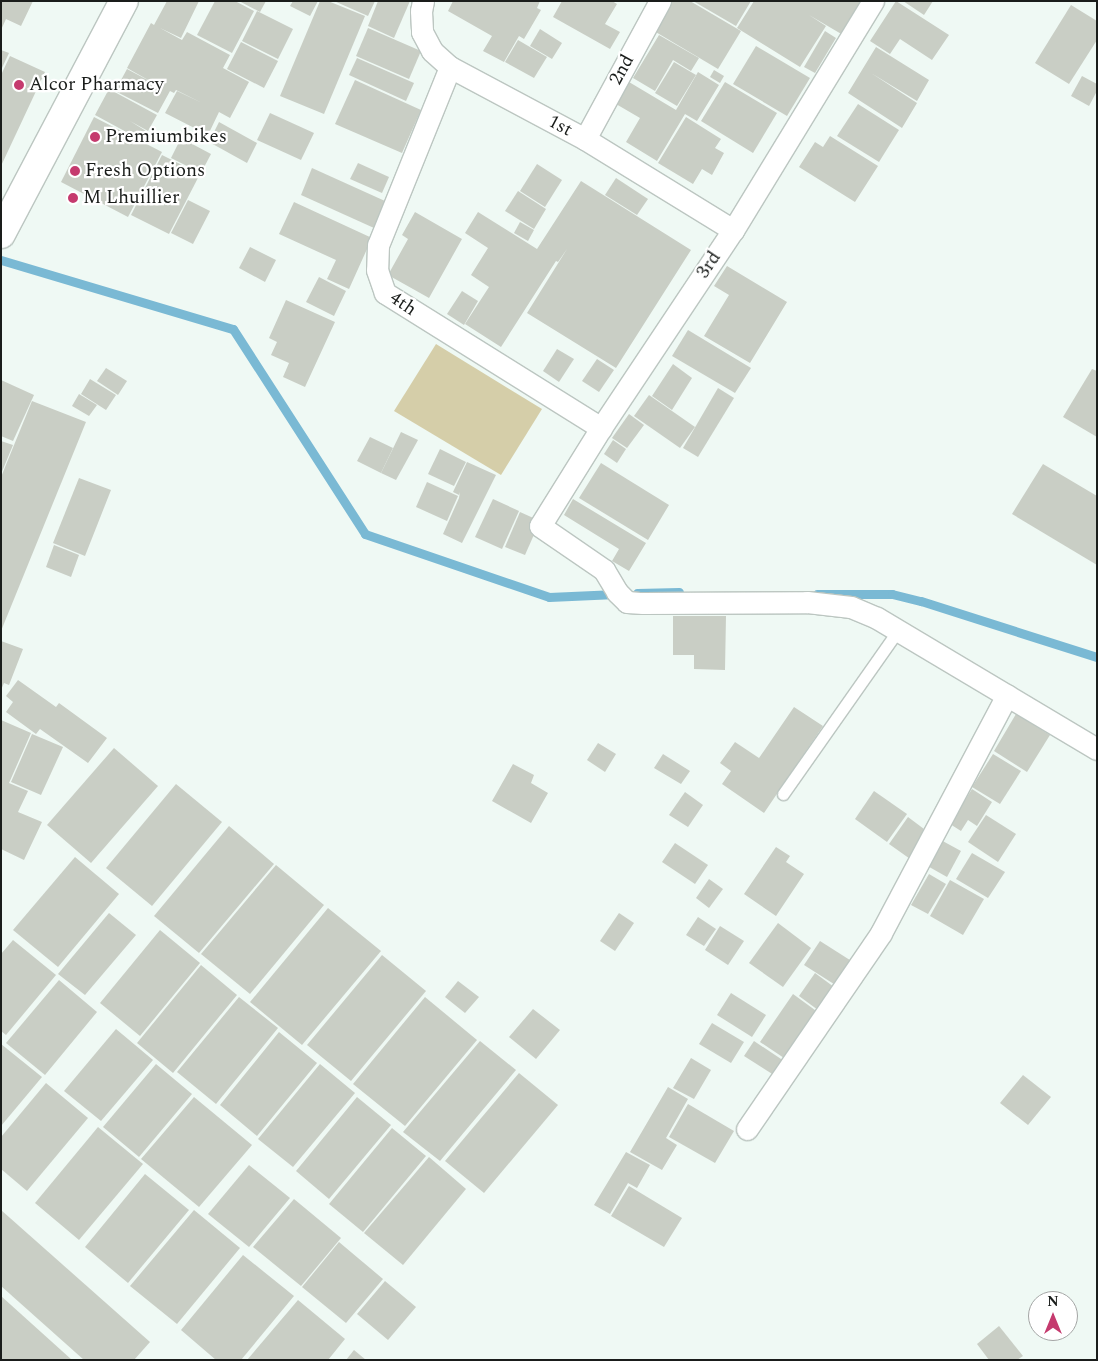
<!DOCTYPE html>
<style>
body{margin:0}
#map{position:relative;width:1098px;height:1361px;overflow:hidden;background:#eff9f4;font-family:Spectral,serif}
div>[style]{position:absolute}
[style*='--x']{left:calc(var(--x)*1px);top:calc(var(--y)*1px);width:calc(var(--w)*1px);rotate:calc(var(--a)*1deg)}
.green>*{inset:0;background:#d5cea9}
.stream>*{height:9px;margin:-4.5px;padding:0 4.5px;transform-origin:4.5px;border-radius:4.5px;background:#7ab9d4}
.building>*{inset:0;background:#c9cec5}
.roads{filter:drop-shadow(1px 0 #bcc6c1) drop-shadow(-1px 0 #bcc6c1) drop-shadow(0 1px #bcc6c1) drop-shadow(0 -1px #bcc6c1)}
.service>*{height:11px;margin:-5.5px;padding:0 5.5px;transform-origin:5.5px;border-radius:5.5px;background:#fff}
.minor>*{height:21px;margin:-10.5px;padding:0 10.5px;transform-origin:10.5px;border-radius:10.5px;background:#fff}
.primary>*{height:28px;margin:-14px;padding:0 14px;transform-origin:14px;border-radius:14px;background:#fff}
.dots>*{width:14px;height:14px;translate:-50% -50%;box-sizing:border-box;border:2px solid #fff;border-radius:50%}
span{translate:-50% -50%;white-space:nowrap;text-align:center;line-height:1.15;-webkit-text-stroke:4.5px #fff;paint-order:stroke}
.street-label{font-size:19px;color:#1a1d1b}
.poi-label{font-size:19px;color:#1a1d1b}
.left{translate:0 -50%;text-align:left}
.frame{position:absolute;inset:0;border:2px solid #1a1d1b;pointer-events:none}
.north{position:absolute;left:1028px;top:1291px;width:50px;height:50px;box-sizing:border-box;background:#fff;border:1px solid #a3a5a4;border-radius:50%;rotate:0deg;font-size:14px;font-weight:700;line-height:20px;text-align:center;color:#1a1d1b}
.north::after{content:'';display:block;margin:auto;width:18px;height:22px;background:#c53a6e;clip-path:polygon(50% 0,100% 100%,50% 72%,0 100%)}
</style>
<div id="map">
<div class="green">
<div style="clip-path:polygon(436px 344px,542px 409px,501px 475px,394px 411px)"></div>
</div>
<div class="stream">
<div style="--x:1;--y:260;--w:242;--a:16.6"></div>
<div style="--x:233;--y:329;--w:244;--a:57.2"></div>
<div style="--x:365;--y:534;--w:194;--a:18.9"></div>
<div style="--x:549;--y:597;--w:67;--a:-2.6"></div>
<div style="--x:637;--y:593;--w:42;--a:-1.4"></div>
<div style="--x:817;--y:594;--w:75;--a:0"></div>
<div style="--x:892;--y:594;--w:30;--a:14"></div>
<div style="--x:921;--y:601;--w:185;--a:17.7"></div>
</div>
<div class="building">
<div style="clip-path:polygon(1px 1px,33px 1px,21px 26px,6px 19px,1px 30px)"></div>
<div style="clip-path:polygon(167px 1px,199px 1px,181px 38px,160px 28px,182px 40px,187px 32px,230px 55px,223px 68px,249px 82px,230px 118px,219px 112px,208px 135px,165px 113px,177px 91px,202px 103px,176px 90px,174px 93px,170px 91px,158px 113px,115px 91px,127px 69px,157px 85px,127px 68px,151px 23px,154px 25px)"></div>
<div style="clip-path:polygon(215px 1px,235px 1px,254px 11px,232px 53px,197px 35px)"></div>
<div style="clip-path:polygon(239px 1px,266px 1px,260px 12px)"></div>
<div style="clip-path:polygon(293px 1px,318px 1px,310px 16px,290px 6px)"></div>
<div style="clip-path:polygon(320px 1px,328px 1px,365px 16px,324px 114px,280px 96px)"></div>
<div style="clip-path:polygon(334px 1px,375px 1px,368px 16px)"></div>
<div style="clip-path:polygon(378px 1px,410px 1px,394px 38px,368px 26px)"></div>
<div style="clip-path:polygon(453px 1px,540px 1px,537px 8px,541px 10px,524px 39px,519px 36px,504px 62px,483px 51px,492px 36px,448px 11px)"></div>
<div style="clip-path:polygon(562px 1px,612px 1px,617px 4px,605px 24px,620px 32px,610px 49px,553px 17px)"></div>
<div style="clip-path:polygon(672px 1px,690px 1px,741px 31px,718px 69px,654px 31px)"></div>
<div style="clip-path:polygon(693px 1px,751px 1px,736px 26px)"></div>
<div style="clip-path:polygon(754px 1px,864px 1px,843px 35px,809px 15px,826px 26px,800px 67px,737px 28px)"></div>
<div style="clip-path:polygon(896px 1px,949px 35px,932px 60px,900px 39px,890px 54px,870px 41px)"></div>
<div style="clip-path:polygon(903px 1px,933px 1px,924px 15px)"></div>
<div style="clip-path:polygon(1071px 5px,1097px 21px,1097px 40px,1069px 84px,1035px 63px)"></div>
<div style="clip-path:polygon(257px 11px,293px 29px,278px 59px,242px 41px)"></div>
<div style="clip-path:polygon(368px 28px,421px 51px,409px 79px,356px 56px)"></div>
<div style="clip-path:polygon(540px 29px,562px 43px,552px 59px,530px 46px)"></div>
<div style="clip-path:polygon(825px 31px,836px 38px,815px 73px,804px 67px)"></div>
<div style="clip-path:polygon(659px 35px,699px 58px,691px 71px,673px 60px,655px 91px,633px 78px)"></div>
<div style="clip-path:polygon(518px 40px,547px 57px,534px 78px,505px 62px)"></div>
<div style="clip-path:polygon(241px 42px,278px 61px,264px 88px,227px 69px)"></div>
<div style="clip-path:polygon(756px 46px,810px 78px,787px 116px,733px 84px)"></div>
<div style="clip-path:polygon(876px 47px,929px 80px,917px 101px,871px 73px,917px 103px,902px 128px,848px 93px)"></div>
<div style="clip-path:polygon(1px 50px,9px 53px,1px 70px)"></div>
<div style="clip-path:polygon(10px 56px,45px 72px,1px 166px,1px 75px)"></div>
<div style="clip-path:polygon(357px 58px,414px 83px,406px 101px,349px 75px)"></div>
<div style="clip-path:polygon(674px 62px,696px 75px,677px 106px,655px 93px)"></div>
<div style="clip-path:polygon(714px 70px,724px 76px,720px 83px,710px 77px)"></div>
<div style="clip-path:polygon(698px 72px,719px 85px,697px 121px,685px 114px,657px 161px,626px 142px,640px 118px,616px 104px,629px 82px,676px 110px)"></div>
<div style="clip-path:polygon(1082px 76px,1097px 84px,1097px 91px,1089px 106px,1071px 96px)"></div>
<div style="clip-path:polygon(355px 80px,421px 110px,402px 153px,335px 124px)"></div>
<div style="clip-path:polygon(725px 82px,777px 113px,753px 153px,701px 121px)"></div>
<div style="clip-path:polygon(109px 89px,157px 115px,148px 131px,130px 121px,146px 131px,141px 140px,95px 115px)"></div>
<div style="clip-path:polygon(858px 104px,899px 130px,879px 162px,837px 136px)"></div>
<div style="clip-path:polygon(270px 113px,314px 133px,301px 160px,257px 140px)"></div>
<div style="clip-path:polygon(94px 117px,162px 152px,128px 217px,61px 182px)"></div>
<div style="clip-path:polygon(686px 117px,721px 139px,715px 148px,724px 153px,712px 175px,702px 169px,693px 184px,658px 163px)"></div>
<div style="clip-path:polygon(219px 122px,257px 143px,247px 163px,209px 142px)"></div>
<div style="clip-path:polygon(830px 136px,878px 166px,855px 202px,799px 167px,815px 142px,823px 147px)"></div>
<div style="clip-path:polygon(181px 138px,211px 154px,201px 173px,171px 158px)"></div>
<div style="clip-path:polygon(162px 155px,200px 174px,169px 234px,131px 215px)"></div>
<div style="clip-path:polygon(358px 163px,389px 177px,382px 193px,350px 179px)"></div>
<div style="clip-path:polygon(537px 164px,562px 180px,545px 207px,520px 191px)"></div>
<div style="clip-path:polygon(312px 168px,385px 201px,374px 228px,301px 195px)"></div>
<div style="clip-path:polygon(616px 178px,648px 199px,637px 215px,605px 195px)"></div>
<div style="clip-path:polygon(581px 181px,691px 250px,616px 368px,527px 313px,567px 249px,558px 262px,556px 261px,501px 347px,465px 324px,489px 287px,471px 275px,488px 248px,465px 233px,478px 212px,537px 249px)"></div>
<div style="clip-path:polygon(518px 191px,546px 209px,534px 229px,505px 211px)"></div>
<div style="clip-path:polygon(188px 200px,210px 211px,193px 244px,171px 233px)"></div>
<div style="clip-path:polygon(294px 202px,372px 238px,349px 289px,327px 279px,336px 260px,279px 234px)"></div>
<div style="clip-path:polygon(415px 212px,462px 239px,429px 298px,388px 275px,408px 239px,402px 235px)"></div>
<div style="clip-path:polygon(520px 222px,534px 230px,528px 241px,514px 233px)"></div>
<div style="clip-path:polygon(250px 247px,276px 260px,265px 282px,239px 268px)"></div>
<div style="clip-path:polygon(727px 266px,787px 302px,750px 363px,704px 336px,729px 295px,714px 286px)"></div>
<div style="clip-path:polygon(319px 277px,346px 291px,334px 316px,306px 302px)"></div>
<div style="clip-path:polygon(462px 291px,478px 301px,464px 325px,447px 314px)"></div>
<div style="clip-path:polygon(286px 300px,335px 322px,305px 387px,283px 377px,289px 363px,271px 355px,277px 342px,269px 338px)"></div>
<div style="clip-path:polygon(688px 330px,751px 368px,735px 393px,672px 356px)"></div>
<div style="clip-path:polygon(557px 349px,574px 359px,559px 382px,543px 371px)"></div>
<div style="clip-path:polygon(597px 359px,614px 370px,599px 392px,582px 381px)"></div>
<div style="clip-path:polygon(673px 364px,692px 378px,672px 410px,652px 396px)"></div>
<div style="clip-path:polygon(106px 368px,127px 381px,118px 395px,97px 381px)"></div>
<div style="clip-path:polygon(1092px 369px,1097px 371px,1097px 437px,1063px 417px)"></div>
<div style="clip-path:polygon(90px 379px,116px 395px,106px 410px,81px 394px)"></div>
<div style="clip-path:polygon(1px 380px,34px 395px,13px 441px,1px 436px)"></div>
<div style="clip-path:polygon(718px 388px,734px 398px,698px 457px,683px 448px)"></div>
<div style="clip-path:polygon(79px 394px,97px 405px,89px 416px,72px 406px)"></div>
<div style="clip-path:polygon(649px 395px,695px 427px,680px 448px,634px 416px)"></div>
<div style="clip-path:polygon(32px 401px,86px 422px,1px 631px,1px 477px)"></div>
<div style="clip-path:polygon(629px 414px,644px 425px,627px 448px,612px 438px)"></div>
<div style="clip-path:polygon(401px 432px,418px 440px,396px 480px,381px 473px)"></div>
<div style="clip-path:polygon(370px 437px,393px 448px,381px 473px,357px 461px)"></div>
<div style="clip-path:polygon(613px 440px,626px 449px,617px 463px,604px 454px)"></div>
<div style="clip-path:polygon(1px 441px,13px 445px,1px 474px)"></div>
<div style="clip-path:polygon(440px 449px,466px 462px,454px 486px,428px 474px)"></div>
<div style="clip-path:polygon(467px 462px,496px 475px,462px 543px,443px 534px,459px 498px,460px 492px,459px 495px,453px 492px)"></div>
<div style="clip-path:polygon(601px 463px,669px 505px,648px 540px,579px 498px)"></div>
<div style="clip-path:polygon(1043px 464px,1097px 496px,1097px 565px,1012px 514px)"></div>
<div style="clip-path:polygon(79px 478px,111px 490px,85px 556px,53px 543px)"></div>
<div style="clip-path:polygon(427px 482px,458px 496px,447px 521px,416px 507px)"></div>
<div style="clip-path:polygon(493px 499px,519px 511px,502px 549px,475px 537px)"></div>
<div style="clip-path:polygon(573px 499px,646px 543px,629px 571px,612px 561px,619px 549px,564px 515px)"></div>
<div style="clip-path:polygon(520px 512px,540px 521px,525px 555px,505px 547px)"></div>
<div style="clip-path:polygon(54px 545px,79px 555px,71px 577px,46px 567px)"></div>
<div style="clip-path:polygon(673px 616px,726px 616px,725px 670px,694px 669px,694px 655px,673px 655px)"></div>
<div style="clip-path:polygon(1px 641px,23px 649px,9px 685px,4px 683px,1px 690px)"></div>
<div style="clip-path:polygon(18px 680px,56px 707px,59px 703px,107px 738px,88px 763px,40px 729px,36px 734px,6px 712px,13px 702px,6px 696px)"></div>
<div style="clip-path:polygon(794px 707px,823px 726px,764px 813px,722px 784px,731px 771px,720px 763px,735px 742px,759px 758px)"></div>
<div style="clip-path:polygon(1016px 714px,1050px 735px,1027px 772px,994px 751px)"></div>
<div style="clip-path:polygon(1px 720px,31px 733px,9px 783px,28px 791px,18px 812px,42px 822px,24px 860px,1px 849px)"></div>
<div style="clip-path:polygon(32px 734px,63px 747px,41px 795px,11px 782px)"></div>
<div style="clip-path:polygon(598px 743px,616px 754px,605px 772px,587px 760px)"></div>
<div style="clip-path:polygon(114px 748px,158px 786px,91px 863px,47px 825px)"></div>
<div style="clip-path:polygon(663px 754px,690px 771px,681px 784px,654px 768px)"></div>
<div style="clip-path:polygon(993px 754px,1021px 771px,1000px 804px,972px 787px)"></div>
<div style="clip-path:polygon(513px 764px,534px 775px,531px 783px,548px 793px,531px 823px,492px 801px)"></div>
<div style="clip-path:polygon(176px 784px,222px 822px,152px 906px,106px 868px)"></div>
<div style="clip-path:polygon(972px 789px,992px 802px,977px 826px,968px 820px,961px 831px,950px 824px)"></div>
<div style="clip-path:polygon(874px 791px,907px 814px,887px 842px,855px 819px)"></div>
<div style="clip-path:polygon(685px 792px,703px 805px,688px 827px,669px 815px)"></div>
<div style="clip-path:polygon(986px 815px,1016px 834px,998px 862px,968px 842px)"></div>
<div style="clip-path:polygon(908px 817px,932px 835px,913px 861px,889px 844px)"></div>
<div style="clip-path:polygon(229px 826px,274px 864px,199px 953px,154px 916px)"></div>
<div style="clip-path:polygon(939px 839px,961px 851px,947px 877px,924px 864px)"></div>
<div style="clip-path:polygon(675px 843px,708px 865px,695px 884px,662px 862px)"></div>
<div style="clip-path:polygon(776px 847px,790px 856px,786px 862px,804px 874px,776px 916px,744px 894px)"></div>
<div style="clip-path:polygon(972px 853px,1005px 872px,988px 898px,956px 879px)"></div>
<div style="clip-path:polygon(75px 857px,119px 894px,58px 967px,13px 930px)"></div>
<div style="clip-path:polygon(276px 865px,324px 905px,250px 994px,201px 954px)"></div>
<div style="clip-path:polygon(929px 874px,946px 884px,928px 914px,911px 905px)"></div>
<div style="clip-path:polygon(709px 879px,723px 889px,709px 908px,696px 898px)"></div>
<div style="clip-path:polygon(950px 880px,984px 899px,963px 935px,930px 916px)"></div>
<div style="clip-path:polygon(328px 908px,381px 951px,302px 1045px,250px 1002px)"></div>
<div style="clip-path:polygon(109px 913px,136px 935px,85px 995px,58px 974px)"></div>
<div style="clip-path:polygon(619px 913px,634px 923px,615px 951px,600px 941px)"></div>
<div style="clip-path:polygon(698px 917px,716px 929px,704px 946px,686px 935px)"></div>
<div style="clip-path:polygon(778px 923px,811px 948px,783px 987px,749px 963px)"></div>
<div style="clip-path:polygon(720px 926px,744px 941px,728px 965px,705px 950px)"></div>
<div style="clip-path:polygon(160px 930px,200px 963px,140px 1036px,100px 1003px)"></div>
<div style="clip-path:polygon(13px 940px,56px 975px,6px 1035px,1px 1031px,1px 954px)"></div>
<div style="clip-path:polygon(820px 941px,853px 962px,837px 986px,804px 965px)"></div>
<div style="clip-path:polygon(382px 955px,426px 991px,351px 1081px,307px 1045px)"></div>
<div style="clip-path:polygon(201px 965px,237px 995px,173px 1073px,137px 1043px)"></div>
<div style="clip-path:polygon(815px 973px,834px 987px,818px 1010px,799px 996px)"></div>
<div style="clip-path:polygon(59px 980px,97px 1012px,45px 1075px,6px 1043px)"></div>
<div style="clip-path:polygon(458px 981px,479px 997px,465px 1013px,445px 997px)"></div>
<div style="clip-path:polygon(731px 993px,766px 1015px,752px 1037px,717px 1015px)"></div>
<div style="clip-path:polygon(793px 994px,819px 1013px,787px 1060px,760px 1042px)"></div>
<div style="clip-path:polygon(239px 997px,278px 1028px,216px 1104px,177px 1072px)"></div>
<div style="clip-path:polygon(425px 997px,477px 1040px,405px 1126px,353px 1084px)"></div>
<div style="clip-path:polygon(533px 1009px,560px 1030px,536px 1059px,509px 1037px)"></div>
<div style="clip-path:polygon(712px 1023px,744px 1042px,731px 1063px,699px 1044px)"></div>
<div style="clip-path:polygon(116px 1029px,153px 1060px,101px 1121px,64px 1091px)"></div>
<div style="clip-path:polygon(279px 1032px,317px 1063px,257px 1136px,220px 1105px)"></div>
<div style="clip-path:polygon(480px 1041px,516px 1070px,440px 1161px,403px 1132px)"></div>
<div style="clip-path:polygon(754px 1041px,787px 1063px,777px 1077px,744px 1056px)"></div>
<div style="clip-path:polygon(1px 1044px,42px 1077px,1px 1126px)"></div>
<div style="clip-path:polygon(691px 1058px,711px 1070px,694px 1099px,673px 1088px)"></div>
<div style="clip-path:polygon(156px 1064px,192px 1094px,139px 1157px,103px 1127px)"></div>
<div style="clip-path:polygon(320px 1064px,355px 1093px,293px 1167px,258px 1139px)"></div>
<div style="clip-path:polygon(519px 1073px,558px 1105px,484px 1193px,445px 1161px)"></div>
<div style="clip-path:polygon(1023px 1075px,1051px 1097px,1028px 1125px,1000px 1103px)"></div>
<div style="clip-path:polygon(46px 1083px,88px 1118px,27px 1191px,1px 1169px,1px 1137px)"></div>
<div style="clip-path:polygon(668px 1087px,688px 1099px,666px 1138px,677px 1145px,662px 1170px,630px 1152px)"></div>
<div style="clip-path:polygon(194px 1097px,252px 1145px,199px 1207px,141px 1159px)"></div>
<div style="clip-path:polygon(357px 1097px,391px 1125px,329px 1199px,296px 1171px)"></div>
<div style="clip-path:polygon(688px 1104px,734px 1131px,715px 1163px,669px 1137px)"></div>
<div style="clip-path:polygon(98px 1127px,143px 1164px,79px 1240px,35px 1203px)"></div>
<div style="clip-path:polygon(392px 1128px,426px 1156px,363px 1232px,329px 1204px)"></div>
<div style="clip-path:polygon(626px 1152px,650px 1165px,637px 1188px,628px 1183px,610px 1214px,594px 1205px)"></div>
<div style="clip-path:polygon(429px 1157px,466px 1189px,403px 1265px,364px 1233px)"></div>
<div style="clip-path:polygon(249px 1165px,290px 1198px,249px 1247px,208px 1214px)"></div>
<div style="clip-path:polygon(145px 1174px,189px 1210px,128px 1283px,85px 1247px)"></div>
<div style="clip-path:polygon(629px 1186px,682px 1218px,664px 1247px,611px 1216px)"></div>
<div style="clip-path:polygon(294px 1199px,341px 1238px,301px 1286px,253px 1247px)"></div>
<div style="clip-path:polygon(1px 1210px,150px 1342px,134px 1360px,84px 1360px,1px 1286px)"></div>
<div style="clip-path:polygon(194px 1210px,240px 1248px,177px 1324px,130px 1286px)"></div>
<div style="clip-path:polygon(339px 1242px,383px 1279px,346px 1323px,302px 1287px)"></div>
<div style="clip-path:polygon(243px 1255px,294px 1296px,241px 1360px,216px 1360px,181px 1330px)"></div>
<div style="clip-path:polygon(385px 1281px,416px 1307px,388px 1340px,357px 1314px)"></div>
<div style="clip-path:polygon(1px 1296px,72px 1360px,1px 1360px)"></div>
<div style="clip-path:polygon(298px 1300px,345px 1339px,328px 1360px,247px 1360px)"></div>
<div style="clip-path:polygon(999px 1326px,1023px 1356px,1017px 1360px,989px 1360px,977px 1344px)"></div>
<div style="clip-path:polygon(354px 1350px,366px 1360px,346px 1360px)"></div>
</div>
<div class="roads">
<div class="service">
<div style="--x:783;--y:794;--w:198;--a:-54.9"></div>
</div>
<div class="minor">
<div style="--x:423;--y:1;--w:10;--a:101"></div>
<div style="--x:421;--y:11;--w:21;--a:87"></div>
<div style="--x:422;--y:32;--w:21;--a:62"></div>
<div style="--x:432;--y:51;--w:24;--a:42"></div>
<div style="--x:450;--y:67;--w:153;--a:28.1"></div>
<div style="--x:585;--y:139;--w:174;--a:31.6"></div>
<div style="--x:873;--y:1;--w:268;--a:121.4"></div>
<div style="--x:733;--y:230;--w:238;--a:123.7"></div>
<div style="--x:601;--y:428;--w:115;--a:121.9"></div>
<div style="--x:540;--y:526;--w:78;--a:34.5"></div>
<div style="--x:604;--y:570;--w:26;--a:59"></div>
<div style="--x:617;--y:592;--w:14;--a:45"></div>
<div style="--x:627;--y:602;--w:16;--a:4"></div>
<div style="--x:643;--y:603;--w:164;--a:-0.3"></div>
<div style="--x:807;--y:602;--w:44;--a:6.5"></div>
<div style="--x:851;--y:607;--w:28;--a:23"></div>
<div style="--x:877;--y:618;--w:256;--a:30.8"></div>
<div style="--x:450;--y:67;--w:192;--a:112"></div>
<div style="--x:378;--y:245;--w:25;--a:92"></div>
<div style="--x:377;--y:270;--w:24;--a:71"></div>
<div style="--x:385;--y:293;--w:255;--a:32"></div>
<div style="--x:585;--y:139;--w:157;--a:-61.5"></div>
<div style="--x:747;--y:1129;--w:237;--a:-55.6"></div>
<div style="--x:881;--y:933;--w:269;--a:-62.1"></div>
</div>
<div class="primary">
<div style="--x:1;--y:234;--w:263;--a:-62.2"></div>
</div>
</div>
<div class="dots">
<div style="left:19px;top:85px;background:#c53a6e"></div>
<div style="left:95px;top:137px;background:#c53a6e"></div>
<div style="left:75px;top:171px;background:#c53a6e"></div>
<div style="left:73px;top:198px;background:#c53a6e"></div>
</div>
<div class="street-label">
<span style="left:622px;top:70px;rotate:-61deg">2nd</span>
<span style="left:560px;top:126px;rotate:28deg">1st</span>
<span style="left:709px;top:265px;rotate:-56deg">3rd</span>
<span style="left:403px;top:304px;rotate:34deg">4th</span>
</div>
<div class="poi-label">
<span class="left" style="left:29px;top:85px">Alcor Pharmacy</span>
<span class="left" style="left:105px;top:137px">Premiumbikes</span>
<span class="left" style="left:85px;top:171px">Fresh Options</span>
<span class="left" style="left:83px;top:198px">M Lhuillier</span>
</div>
<div class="frame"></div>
<div class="north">N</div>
</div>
